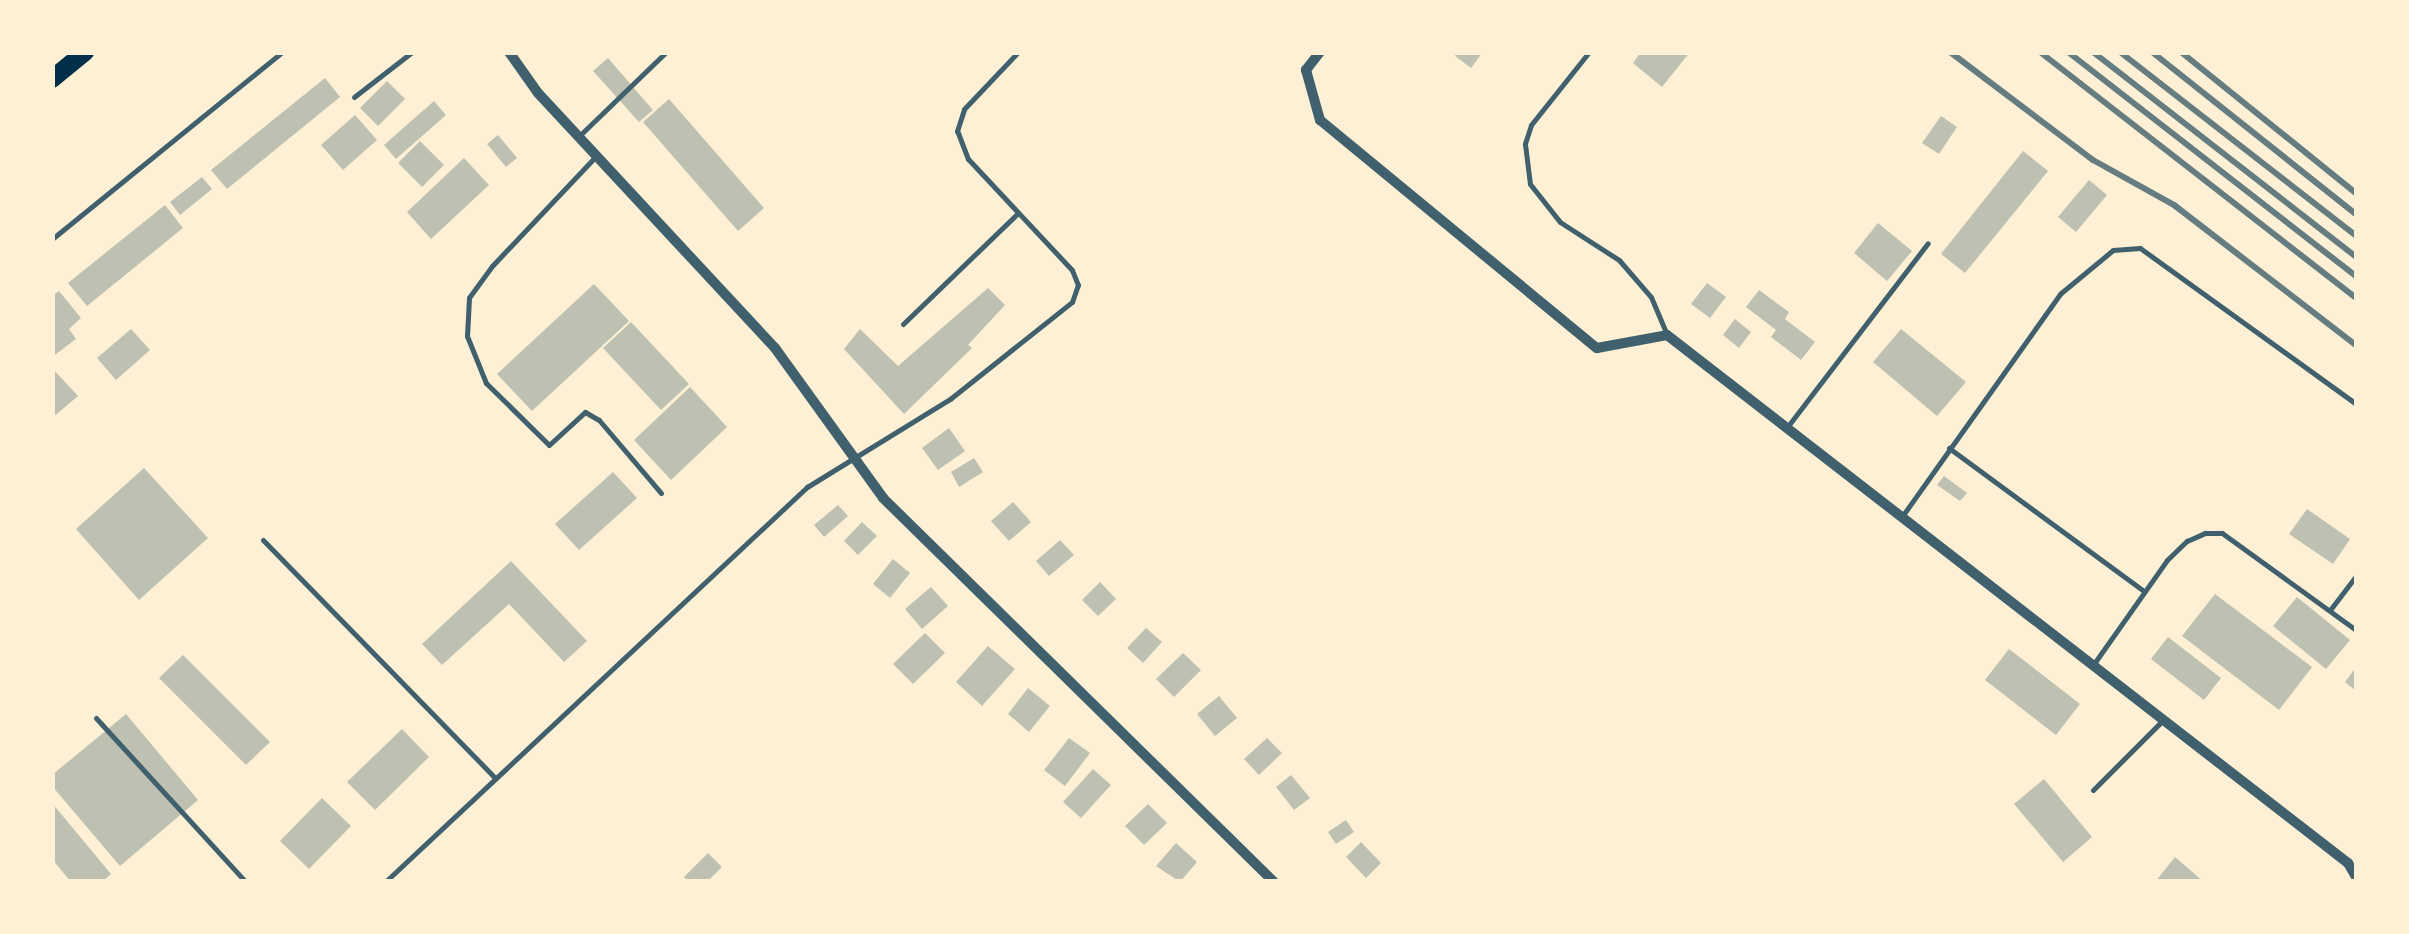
<!DOCTYPE html>
<style>
body{margin:0}
#map{position:relative;width:2409px;height:934px;overflow:hidden;background:#fdf0d5;font-family:Inter,sans-serif}
div>[style]{position:absolute}
[style*='--x']{left:calc(var(--x)*1px);top:calc(var(--y)*1px);width:calc(var(--w)*1px);rotate:calc(var(--a)*1deg)}
.building>*{inset:0;background:#bec0b2}
.service>*{height:5px;margin:-2.5px;padding:0 2.5px;transform-origin:2.5px;border-radius:2.5px;background:#3f606c}
.minor>*{height:10px;margin:-5px;padding:0 5px;transform-origin:5px;border-radius:5px;background:#3f606c}
.trunk>*{height:18px;margin:-9px;padding:0 9px;transform-origin:9px;border-radius:9px;background:#003049}
.rail>*{height:6px;margin:-3px;padding:0 3px;transform-origin:3px;border-radius:3px;background:#657d81}
span{translate:-50% -50%;white-space:nowrap;text-align:center;line-height:1.15;-webkit-text-stroke:8px #fdf0d5;paint-order:stroke}
.frame{position:absolute;inset:0;border:55px solid #fdf0d5;pointer-events:none}
</style>
<div id="map">
<div class="building">
<div style="clip-path:polygon(1457px 52px,1483px 52px,1471px 68px,1455px 56px)"></div>
<div style="clip-path:polygon(1641px 52px,1690px 52px,1662px 87px,1633px 63px)"></div>
<div style="clip-path:polygon(608px 58px,653px 110px,639px 122px,593px 71px)"></div>
<div style="clip-path:polygon(325px 78px,340px 97px,227px 189px,211px 170px)"></div>
<div style="clip-path:polygon(387px 81px,405px 99px,378px 126px,360px 108px)"></div>
<div style="clip-path:polygon(669px 99px,764px 208px,738px 231px,643px 122px)"></div>
<div style="clip-path:polygon(434px 101px,446px 115px,396px 159px,384px 145px)"></div>
<div style="clip-path:polygon(355px 115px,377px 140px,343px 170px,321px 145px)"></div>
<div style="clip-path:polygon(1941px 116px,1957px 127px,1939px 154px,1922px 143px)"></div>
<div style="clip-path:polygon(498px 135px,517px 158px,506px 167px,487px 144px)"></div>
<div style="clip-path:polygon(420px 141px,444px 165px,422px 187px,398px 163px)"></div>
<div style="clip-path:polygon(2023px 151px,2048px 171px,1965px 273px,1941px 254px)"></div>
<div style="clip-path:polygon(464px 158px,489px 185px,431px 239px,407px 212px)"></div>
<div style="clip-path:polygon(202px 177px,212px 189px,180px 215px,170px 202px)"></div>
<div style="clip-path:polygon(2089px 180px,2107px 195px,2076px 232px,2058px 217px)"></div>
<div style="clip-path:polygon(165px 205px,183px 228px,87px 306px,68px 283px)"></div>
<div style="clip-path:polygon(1878px 223px,1912px 251px,1887px 281px,1854px 253px)"></div>
<div style="clip-path:polygon(1707px 283px,1726px 297px,1710px 318px,1691px 304px)"></div>
<div style="clip-path:polygon(594px 284px,629px 321px,532px 411px,497px 374px)"></div>
<div style="clip-path:polygon(988px 288px,1005px 305px,968px 345px,972px 348px,904px 414px,844px 349px,860px 329px,898px 366px)"></div>
<div style="clip-path:polygon(1759px 290px,1789px 312px,1785px 319px,1815px 342px,1801px 360px,1771px 337px,1776px 330px,1746px 307px)"></div>
<div style="clip-path:polygon(59px 291px,81px 318px,69px 329px,76px 339px,52px 357px,52px 296px)"></div>
<div style="clip-path:polygon(1735px 319px,1751px 332px,1739px 348px,1723px 335px)"></div>
<div style="clip-path:polygon(631px 322px,689px 384px,661px 410px,603px 348px)"></div>
<div style="clip-path:polygon(131px 329px,150px 350px,116px 380px,97px 358px)"></div>
<div style="clip-path:polygon(1901px 329px,1966px 382px,1937px 416px,1873px 362px)"></div>
<div style="clip-path:polygon(52px 368px,78px 396px,52px 418px)"></div>
<div style="clip-path:polygon(690px 387px,727px 427px,671px 480px,634px 440px)"></div>
<div style="clip-path:polygon(949px 428px,965px 451px,938px 470px,922px 448px)"></div>
<div style="clip-path:polygon(974px 458px,983px 472px,959px 487px,951px 472px)"></div>
<div style="clip-path:polygon(144px 468px,208px 538px,139px 600px,76px 529px)"></div>
<div style="clip-path:polygon(613px 472px,637px 498px,579px 550px,555px 524px)"></div>
<div style="clip-path:polygon(1944px 476px,1967px 493px,1960px 501px,1937px 485px)"></div>
<div style="clip-path:polygon(1013px 502px,1031px 522px,1009px 541px,991px 521px)"></div>
<div style="clip-path:polygon(838px 505px,848px 516px,824px 537px,814px 525px)"></div>
<div style="clip-path:polygon(2307px 509px,2350px 539px,2333px 564px,2289px 534px)"></div>
<div style="clip-path:polygon(862px 522px,877px 536px,858px 555px,844px 541px)"></div>
<div style="clip-path:polygon(1060px 540px,1074px 555px,1049px 576px,1036px 561px)"></div>
<div style="clip-path:polygon(893px 559px,910px 573px,890px 598px,873px 584px)"></div>
<div style="clip-path:polygon(511px 561px,587px 641px,564px 662px,509px 604px,442px 665px,422px 644px)"></div>
<div style="clip-path:polygon(1100px 582px,1116px 599px,1098px 616px,1082px 600px)"></div>
<div style="clip-path:polygon(931px 587px,948px 606px,922px 629px,905px 609px)"></div>
<div style="clip-path:polygon(2215px 594px,2312px 667px,2279px 710px,2182px 636px)"></div>
<div style="clip-path:polygon(2297px 597px,2350px 640px,2326px 669px,2273px 626px)"></div>
<div style="clip-path:polygon(1146px 628px,1162px 642px,1143px 663px,1127px 648px)"></div>
<div style="clip-path:polygon(925px 633px,945px 653px,913px 684px,893px 664px)"></div>
<div style="clip-path:polygon(2168px 637px,2221px 678px,2204px 700px,2151px 659px)"></div>
<div style="clip-path:polygon(988px 646px,1015px 669px,982px 706px,956px 682px)"></div>
<div style="clip-path:polygon(2009px 649px,2080px 704px,2056px 735px,1985px 680px)"></div>
<div style="clip-path:polygon(1183px 653px,1201px 670px,1174px 697px,1156px 679px)"></div>
<div style="clip-path:polygon(183px 655px,270px 742px,246px 765px,159px 678px)"></div>
<div style="clip-path:polygon(2356px 667px,2356px 691px,2345px 682px)"></div>
<div style="clip-path:polygon(1028px 688px,1050px 706px,1029px 732px,1008px 714px)"></div>
<div style="clip-path:polygon(1219px 696px,1237px 718px,1215px 736px,1197px 714px)"></div>
<div style="clip-path:polygon(126px 714px,198px 800px,120px 866px,52px 786px,52px 775px)"></div>
<div style="clip-path:polygon(402px 729px,429px 757px,375px 810px,347px 782px)"></div>
<div style="clip-path:polygon(1069px 738px,1090px 753px,1065px 786px,1044px 770px)"></div>
<div style="clip-path:polygon(1267px 738px,1282px 753px,1259px 775px,1244px 759px)"></div>
<div style="clip-path:polygon(1093px 769px,1111px 785px,1081px 818px,1063px 802px)"></div>
<div style="clip-path:polygon(1291px 775px,1310px 798px,1294px 810px,1276px 787px)"></div>
<div style="clip-path:polygon(2044px 779px,2092px 837px,2063px 862px,2014px 804px)"></div>
<div style="clip-path:polygon(322px 798px,351px 826px,309px 869px,280px 841px)"></div>
<div style="clip-path:polygon(52px 803px,111px 874px,102px 882px,71px 882px,52px 859px)"></div>
<div style="clip-path:polygon(1148px 804px,1167px 823px,1144px 845px,1125px 826px)"></div>
<div style="clip-path:polygon(1346px 820px,1354px 832px,1336px 844px,1328px 832px)"></div>
<div style="clip-path:polygon(1361px 842px,1381px 863px,1366px 878px,1346px 857px)"></div>
<div style="clip-path:polygon(1176px 843px,1197px 862px,1180px 882px,1156px 866px)"></div>
<div style="clip-path:polygon(708px 853px,722px 867px,707px 882px,688px 882px,684px 877px)"></div>
<div style="clip-path:polygon(2175px 857px,2204px 882px,2155px 882px)"></div>
</div>
<div class="service">
<div style="--x:1589;--y:52;--w:93;--a:128.5"></div>
<div style="--x:1531;--y:125;--w:20;--a:108"></div>
<div style="--x:1525;--y:144;--w:40;--a:82.9"></div>
<div style="--x:1530;--y:184;--w:48;--a:51.7"></div>
<div style="--x:1560;--y:222;--w:70;--a:32.8"></div>
<div style="--x:1619;--y:260;--w:49;--a:49.1"></div>
<div style="--x:1651;--y:297;--w:38;--a:67"></div>
<div style="--x:354;--y:97;--w:73;--a:-37.8"></div>
<div style="--x:578;--y:137;--w:122;--a:-44"></div>
<div style="--x:596;--y:156;--w:151;--a:133.4"></div>
<div style="--x:492;--y:266;--w:39;--a:126"></div>
<div style="--x:469;--y:298;--w:38;--a:93"></div>
<div style="--x:467;--y:336;--w:51;--a:68"></div>
<div style="--x:486;--y:383;--w:88;--a:44.5"></div>
<div style="--x:549;--y:445;--w:49;--a:-42.5"></div>
<div style="--x:585;--y:412;--w:16;--a:30"></div>
<div style="--x:599;--y:420;--w:96;--a:49.7"></div>
<div style="--x:52;--y:239;--w:296;--a:-39.1"></div>
<div style="--x:903;--y:324;--w:158;--a:-44"></div>
<div style="--x:1788;--y:426;--w:230;--a:-52.6"></div>
<div style="--x:1949;--y:448;--w:240;--a:36.3"></div>
<div style="--x:1903;--y:515;--w:272;--a:-54.6"></div>
<div style="--x:2061;--y:293;--w:67;--a:-39.6"></div>
<div style="--x:2113;--y:250;--w:27;--a:-4"></div>
<div style="--x:2140;--y:248;--w:266;--a:35.8"></div>
<div style="--x:263;--y:540;--w:331;--a:45.7"></div>
<div style="--x:2330;--y:610;--w:43;--a:-52.6"></div>
<div style="--x:2093;--y:665;--w:128;--a:-54.8"></div>
<div style="--x:2167;--y:560;--w:28;--a:-44"></div>
<div style="--x:2187;--y:541;--w:20;--a:-24"></div>
<div style="--x:2205;--y:533;--w:17;--a:0"></div>
<div style="--x:2222;--y:533;--w:165;--a:35.9"></div>
<div style="--x:96;--y:718;--w:222;--a:47.6"></div>
<div style="--x:2093;--y:790;--w:96;--a:-45"></div>
<div style="--x:385;--y:882;--w:578;--a:-43.11"></div>
<div style="--x:807;--y:487;--w:168;--a:-31.6"></div>
<div style="--x:950;--y:399;--w:156;--a:-38.5"></div>
<div style="--x:1072;--y:302;--w:18;--a:-71"></div>
<div style="--x:1078;--y:285;--w:16;--a:-112"></div>
<div style="--x:1072;--y:270;--w:152;--a:-133.1"></div>
<div style="--x:968;--y:159;--w:30;--a:-111"></div>
<div style="--x:957;--y:131;--w:23;--a:-72"></div>
<div style="--x:964;--y:109;--w:79;--a:-46.5"></div>
</div>
<div class="minor">
<div style="--x:509;--y:52;--w:50;--a:54.7"></div>
<div style="--x:538;--y:93;--w:348;--a:47.1"></div>
<div style="--x:775;--y:348;--w:185;--a:54.2"></div>
<div style="--x:883;--y:498;--w:548;--a:44.48"></div>
<div style="--x:1320;--y:52;--w:23;--a:128"></div>
<div style="--x:1306;--y:70;--w:52;--a:74.4"></div>
<div style="--x:1320;--y:120;--w:359;--a:39.5"></div>
<div style="--x:1597;--y:348;--w:71;--a:-10.5"></div>
<div style="--x:1667;--y:335;--w:862;--a:37.79"></div>
<div style="--x:2348;--y:863;--w:16;--a:60"></div>
</div>
<div class="trunk">
<div style="--x:52;--y:79;--w:43;--a:-39.3"></div>
</div>
<div class="rail">
<div style="--x:1950;--y:52;--w:179;--a:37.1"></div>
<div style="--x:2093;--y:160;--w:93;--a:29.1"></div>
<div style="--x:2174;--y:205;--w:230;--a:37.6"></div>
<div style="--x:2040;--y:52;--w:400;--a:37.9"></div>
<div style="--x:2068;--y:52;--w:365;--a:37.9"></div>
<div style="--x:2093;--y:52;--w:333;--a:37.9"></div>
<div style="--x:2120;--y:52;--w:299;--a:37.9"></div>
<div style="--x:2152;--y:52;--w:260;--a:38.5"></div>
<div style="--x:2181;--y:52;--w:225;--a:38.9"></div>
</div>
<div class="frame"></div>
</div>
